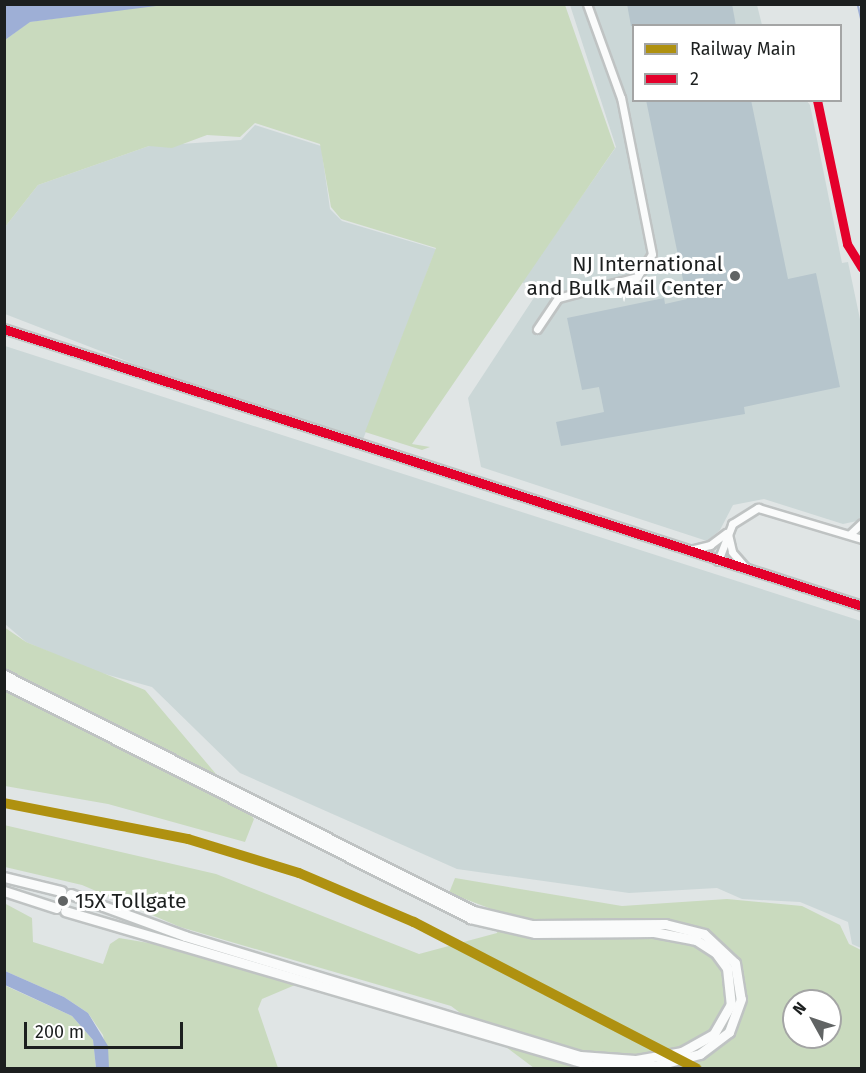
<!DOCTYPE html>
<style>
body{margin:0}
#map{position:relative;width:866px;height:1073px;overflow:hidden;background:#e0e5e5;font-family:"Fira Sans",sans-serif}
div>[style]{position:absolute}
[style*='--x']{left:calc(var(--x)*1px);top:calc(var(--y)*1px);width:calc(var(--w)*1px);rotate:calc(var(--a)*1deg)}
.built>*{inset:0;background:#cbd7d7}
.green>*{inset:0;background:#c9dabe}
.water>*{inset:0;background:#9eafd6}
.stream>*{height:1.5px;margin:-0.75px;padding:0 0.75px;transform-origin:0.75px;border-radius:0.75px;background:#9eafd6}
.building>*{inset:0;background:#b6c5cc}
.roads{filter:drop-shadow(2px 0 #bfc3c3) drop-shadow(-2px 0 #bfc3c3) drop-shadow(0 2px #bfc3c3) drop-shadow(0 -2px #bfc3c3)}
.minor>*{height:7px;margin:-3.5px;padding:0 3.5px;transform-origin:3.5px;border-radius:3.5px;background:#fafbfb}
.major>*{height:8px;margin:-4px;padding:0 4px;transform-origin:4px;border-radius:4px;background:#fafbfb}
.highway>*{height:9px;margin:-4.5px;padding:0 4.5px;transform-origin:4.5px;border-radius:4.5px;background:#fafbfb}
.bus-1>*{height:9px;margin:-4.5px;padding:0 4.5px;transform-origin:4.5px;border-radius:4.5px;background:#e4002b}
.rail-1>*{height:10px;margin:-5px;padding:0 5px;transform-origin:5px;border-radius:5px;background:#af9110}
.dots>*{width:16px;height:16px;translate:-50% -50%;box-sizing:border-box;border:3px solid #fff;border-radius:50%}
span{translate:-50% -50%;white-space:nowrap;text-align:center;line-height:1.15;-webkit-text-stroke:6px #fff;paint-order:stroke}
.poi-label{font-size:21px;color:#1c1f1f}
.right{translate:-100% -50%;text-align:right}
.left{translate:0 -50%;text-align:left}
.frame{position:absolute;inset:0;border:6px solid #1c1f1f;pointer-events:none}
.legend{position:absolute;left:632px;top:24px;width:210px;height:78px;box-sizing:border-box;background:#fff;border:2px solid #a4a5a5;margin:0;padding:8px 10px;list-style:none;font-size:18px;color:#1c1f1f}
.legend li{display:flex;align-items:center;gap:12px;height:30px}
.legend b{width:30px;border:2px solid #a4a5a5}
.north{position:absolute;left:782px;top:989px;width:60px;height:60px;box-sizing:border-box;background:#fff;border:2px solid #a4a5a5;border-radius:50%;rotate:310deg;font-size:16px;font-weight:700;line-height:24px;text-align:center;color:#1c1f1f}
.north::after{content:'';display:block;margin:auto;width:21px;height:27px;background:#616464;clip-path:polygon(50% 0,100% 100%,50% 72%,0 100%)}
.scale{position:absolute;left:24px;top:1022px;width:159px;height:27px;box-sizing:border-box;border:3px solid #1c1f1f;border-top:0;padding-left:8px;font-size:18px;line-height:21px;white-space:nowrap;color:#1c1f1f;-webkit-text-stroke:4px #fff;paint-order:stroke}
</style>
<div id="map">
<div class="built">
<div style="clip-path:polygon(570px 5px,757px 5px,762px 25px,634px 26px,634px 100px,806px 100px,810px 105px,842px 263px,848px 262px,861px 324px,862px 516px,857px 521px,843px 524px,764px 499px,733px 505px,720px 530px,707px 541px,481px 467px,468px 398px,537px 293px,522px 282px,616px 147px)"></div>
<div style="clip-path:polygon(255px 125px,321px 146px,330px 209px,342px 221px,436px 249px,362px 442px,178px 381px,5px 314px,5px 227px,38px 185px,149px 146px,241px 140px)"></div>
<div style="clip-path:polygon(5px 346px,861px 621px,861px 948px,852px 944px,848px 922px,800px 902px,742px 899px,717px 888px,629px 893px,457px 869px,240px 773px,152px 687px,94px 671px,26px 642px,5px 624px)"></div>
</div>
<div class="green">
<div style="clip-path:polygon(164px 4px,565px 5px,615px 148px,412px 444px,430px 447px,422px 450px,365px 432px,436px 248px,341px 219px,331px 207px,320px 144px,255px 123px,240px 137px,207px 135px,172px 148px,149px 146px,38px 185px,5px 227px,5px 40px,29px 22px)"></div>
<div style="clip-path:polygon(4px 627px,26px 642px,145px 690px,254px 819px,245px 842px,108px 804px,5px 786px)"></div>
<div style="clip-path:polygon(evenodd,4px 825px,216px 874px,419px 954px,497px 933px,502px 913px,449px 893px,455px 878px,622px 906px,727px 899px,802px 906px,840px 925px,849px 944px,861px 950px,861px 1068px,534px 1068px,451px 1006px,180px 927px,82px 885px,5px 867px,4px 825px,794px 1001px,830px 1001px,830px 1037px,794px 1037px,794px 1001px)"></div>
<div style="clip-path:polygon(4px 903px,32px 918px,33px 942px,103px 964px,110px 944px,119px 938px,173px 947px,295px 985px,262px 999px,258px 1009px,278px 1068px,109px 1068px,103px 1035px,88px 1013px,64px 997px,5px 971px)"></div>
<div style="clip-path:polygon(4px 985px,72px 1016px,93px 1040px,96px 1068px,5px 1068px)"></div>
</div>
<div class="water">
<div style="clip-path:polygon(25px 5px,25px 4px,164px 5px,30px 22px,5px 40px,5px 5px)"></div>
<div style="clip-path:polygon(5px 971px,64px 997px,88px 1013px,108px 1046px,109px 1068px,96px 1068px,93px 1040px,72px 1016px,5px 985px)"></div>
</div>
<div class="stream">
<div style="--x:858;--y:4;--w:17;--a:77"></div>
</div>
<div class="building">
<div style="clip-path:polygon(627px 4px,732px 4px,736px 26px,631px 26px)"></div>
<div style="clip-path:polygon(646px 100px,751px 100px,788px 279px,816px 273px,840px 387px,744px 407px,745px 414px,561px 446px,556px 422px,604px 412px,599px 387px,582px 390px,567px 318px,664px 298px,665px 304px,687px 299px)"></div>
</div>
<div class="roads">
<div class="minor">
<div style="--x:537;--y:329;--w:37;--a:-56"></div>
<div style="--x:558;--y:298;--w:82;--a:-14.9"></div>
<div style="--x:637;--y:277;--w:27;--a:-57"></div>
<div style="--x:652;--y:254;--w:159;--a:-101.2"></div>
<div style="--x:621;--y:98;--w:100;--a:-109.9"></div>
<div style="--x:728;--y:534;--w:18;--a:77"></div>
<div style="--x:732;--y:552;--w:21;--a:49"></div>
<div style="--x:850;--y:534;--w:16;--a:-43"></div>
<div style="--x:690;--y:550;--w:21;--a:-14"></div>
<div style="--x:710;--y:545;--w:20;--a:-37"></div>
<div style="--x:718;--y:561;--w:40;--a:-69"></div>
<div style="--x:732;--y:524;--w:31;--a:-32"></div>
<div style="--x:758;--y:508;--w:109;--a:16.6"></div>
</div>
<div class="major">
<div style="--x:4;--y:329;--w:902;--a:17.89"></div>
</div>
<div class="highway">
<div style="--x:4;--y:675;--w:525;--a:26.71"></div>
<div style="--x:473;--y:911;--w:61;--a:13.3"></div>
<div style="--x:532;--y:925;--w:133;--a:-0.4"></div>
<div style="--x:665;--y:924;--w:40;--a:14.4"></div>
<div style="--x:704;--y:934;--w:42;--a:43.1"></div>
<div style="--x:735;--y:963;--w:36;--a:81"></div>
<div style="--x:741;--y:999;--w:35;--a:110"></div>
<div style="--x:729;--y:1032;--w:36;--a:143"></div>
<div style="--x:700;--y:1054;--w:48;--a:165.4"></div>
<div style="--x:654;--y:1066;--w:60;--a:180"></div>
<div style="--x:594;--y:1066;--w:551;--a:-163.67"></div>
<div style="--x:4;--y:683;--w:522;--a:26.76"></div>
<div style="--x:470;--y:918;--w:67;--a:13"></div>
<div style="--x:535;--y:933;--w:119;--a:-0.5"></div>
<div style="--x:654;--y:932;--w:43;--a:10.8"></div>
<div style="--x:696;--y:940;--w:24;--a:33"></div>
<div style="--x:716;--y:953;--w:19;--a:54"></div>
<div style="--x:727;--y:968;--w:36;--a:84"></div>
<div style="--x:731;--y:1004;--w:34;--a:120"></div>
<div style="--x:714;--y:1034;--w:37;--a:151"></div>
<div style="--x:682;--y:1052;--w:48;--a:170.3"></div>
<div style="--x:635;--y:1060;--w:55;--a:-175.8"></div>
<div style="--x:580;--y:1056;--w:413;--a:-163.1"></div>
<div style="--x:185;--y:936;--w:122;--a:-159.9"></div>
<div style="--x:4;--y:877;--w:59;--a:13.8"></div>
<div style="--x:4;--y:891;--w:55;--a:18.1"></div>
</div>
</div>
<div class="bus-1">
<div style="--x:817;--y:100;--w:147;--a:78.2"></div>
<div style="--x:847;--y:244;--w:28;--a:58"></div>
<div style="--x:4;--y:329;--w:902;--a:17.89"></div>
</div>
<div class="rail-1">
<div style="--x:4;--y:803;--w:187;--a:11.1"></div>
<div style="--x:188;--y:839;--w:116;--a:17"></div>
<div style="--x:299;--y:873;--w:125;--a:23.1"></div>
<div style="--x:414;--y:922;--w:318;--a:27.4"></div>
</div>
<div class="dots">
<div style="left:735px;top:276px;background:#616464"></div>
<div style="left:63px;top:901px;background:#616464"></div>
</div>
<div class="poi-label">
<span class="right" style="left:723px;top:276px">NJ International<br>and Bulk Mail Center</span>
<span class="left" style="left:75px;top:901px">15X Tollgate</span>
</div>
<div class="frame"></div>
<ul class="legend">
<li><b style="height:8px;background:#af9110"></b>Railway Main</li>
<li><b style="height:8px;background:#e4002b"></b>2</li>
</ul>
<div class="north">N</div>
<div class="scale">200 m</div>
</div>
